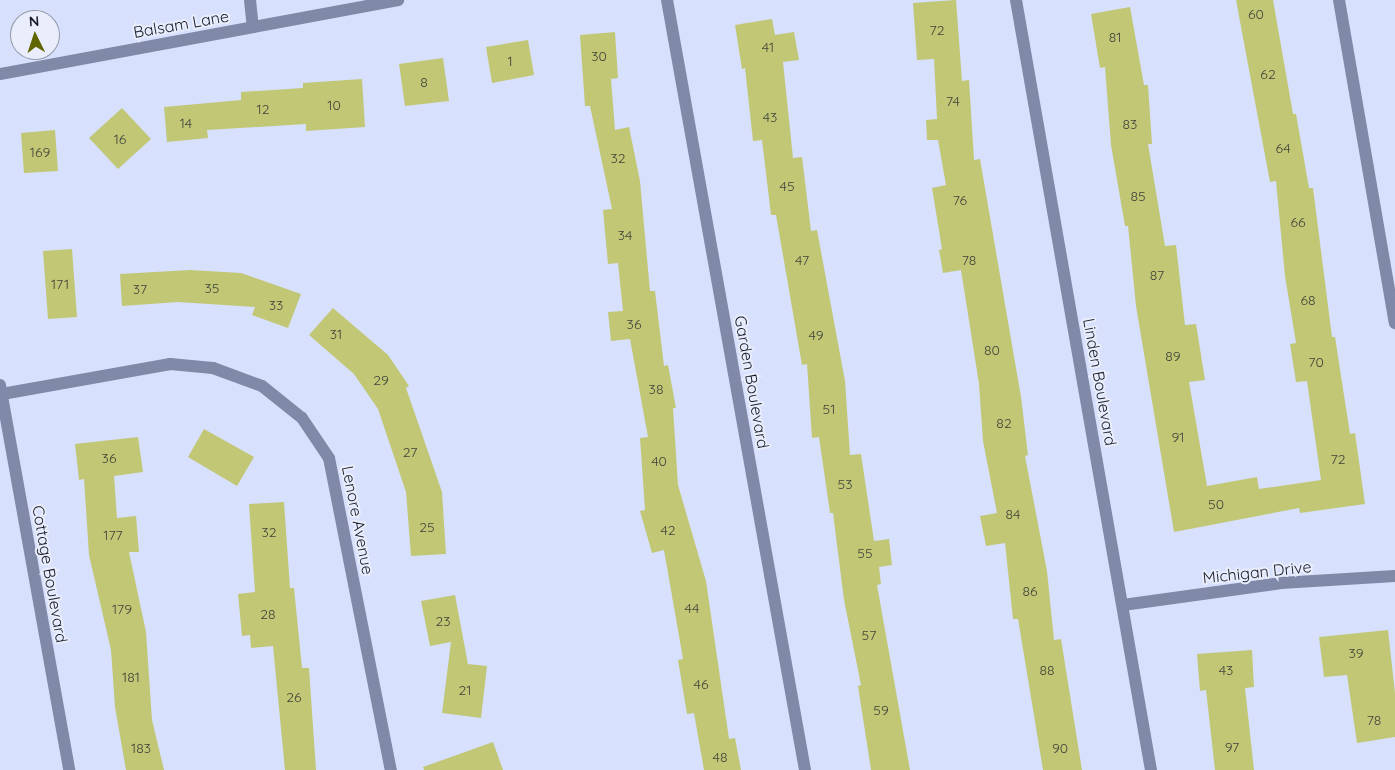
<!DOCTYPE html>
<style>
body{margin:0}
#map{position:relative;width:1395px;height:770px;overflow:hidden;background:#d7e0fc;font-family:Quicksand,sans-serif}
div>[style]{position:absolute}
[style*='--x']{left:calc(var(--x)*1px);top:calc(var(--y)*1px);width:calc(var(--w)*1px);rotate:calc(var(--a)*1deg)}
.building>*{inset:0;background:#c2c776}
.street>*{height:12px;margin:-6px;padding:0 6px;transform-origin:6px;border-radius:6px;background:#8089a8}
span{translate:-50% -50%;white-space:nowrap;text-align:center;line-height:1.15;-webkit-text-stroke:4px #e9edfc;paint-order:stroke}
.number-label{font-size:14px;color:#42463b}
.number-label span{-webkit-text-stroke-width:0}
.street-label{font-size:16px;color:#171b27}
.north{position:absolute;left:10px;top:10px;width:50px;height:50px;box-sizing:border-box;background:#e9edfc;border:1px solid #9599a7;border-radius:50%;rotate:356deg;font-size:14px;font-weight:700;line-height:20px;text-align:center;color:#171b27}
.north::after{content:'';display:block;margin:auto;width:18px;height:22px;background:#616500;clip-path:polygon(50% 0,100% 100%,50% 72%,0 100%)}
</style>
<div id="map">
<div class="building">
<div style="clip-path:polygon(956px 0,962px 81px,969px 80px,974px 160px,980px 159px,1021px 397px,1028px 455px,1025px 456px,1047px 571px,1054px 640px,1061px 639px,1082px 770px,1043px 770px,1018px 619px,1013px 619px,1005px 543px,986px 546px,980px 516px,997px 513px,983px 441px,979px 384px,961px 270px,943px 273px,939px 250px,942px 249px,932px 188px,946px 185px,938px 140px,927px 140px,926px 120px,937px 119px,934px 59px,917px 60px,913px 3px)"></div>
<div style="clip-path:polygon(1236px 0,1273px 0,1293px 114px,1296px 114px,1309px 188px,1313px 188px,1332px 337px,1335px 337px,1350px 434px,1355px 433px,1365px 504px,1300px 513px,1299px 508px,1174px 532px,1136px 306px,1128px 226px,1125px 226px,1111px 145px,1105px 67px,1100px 68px,1091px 14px,1130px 7px,1144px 85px,1148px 85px,1152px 144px,1148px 144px,1165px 246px,1176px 245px,1185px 325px,1196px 324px,1205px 380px,1189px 382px,1207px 486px,1257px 477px,1259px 489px,1321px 480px,1307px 381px,1296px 382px,1290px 344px,1296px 343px,1285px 276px,1276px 181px,1270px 182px)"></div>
<div style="clip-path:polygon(772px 19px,775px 35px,794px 32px,799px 60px,783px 62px,793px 158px,802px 157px,811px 231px,817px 230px,845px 381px,850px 455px,861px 454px,874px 541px,889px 539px,892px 565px,879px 567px,881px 584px,877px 585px,910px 770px,871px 770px,858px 686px,861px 685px,844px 600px,833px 513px,830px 513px,819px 437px,812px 438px,807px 364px,802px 365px,776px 215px,771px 215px,762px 140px,753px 141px,745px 68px,742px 69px,735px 25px)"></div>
<div style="clip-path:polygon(615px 32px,618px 78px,611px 79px,615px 130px,629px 127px,640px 181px,650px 291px,655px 291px,664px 366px,668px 365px,676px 408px,673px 408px,678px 485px,706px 581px,729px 739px,735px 738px,741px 770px,704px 770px,694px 713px,687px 714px,678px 660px,683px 659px,664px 550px,652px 553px,640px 511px,645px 510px,640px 438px,648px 437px,630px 339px,611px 341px,608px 312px,623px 311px,618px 263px,608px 264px,603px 210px,612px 209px,590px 106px,585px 106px,580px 35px)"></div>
<div style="clip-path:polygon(528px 40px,534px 75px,492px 83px,486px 47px)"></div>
<div style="clip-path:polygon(443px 58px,449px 101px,405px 106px,399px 64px)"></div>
<div style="clip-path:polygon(362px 79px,365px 127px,306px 131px,306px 124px,207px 130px,208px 138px,167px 142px,164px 107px,241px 100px,241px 92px,303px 88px,303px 83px)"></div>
<div style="clip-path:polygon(122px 108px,151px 139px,118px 169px,89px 138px)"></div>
<div style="clip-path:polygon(55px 130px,58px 171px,24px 173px,21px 133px)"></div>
<div style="clip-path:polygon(72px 249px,77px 317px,48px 319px,43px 251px)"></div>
<div style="clip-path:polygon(190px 270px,241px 273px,301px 294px,288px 328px,252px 315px,255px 307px,178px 302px,122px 306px,120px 274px)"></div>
<div style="clip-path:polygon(333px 308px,388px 355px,409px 386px,406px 388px,442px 492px,446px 554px,411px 556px,406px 492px,378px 409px,354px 374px,309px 335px)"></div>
<div style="clip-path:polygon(204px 429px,254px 457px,237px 486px,188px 457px)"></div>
<div style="clip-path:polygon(138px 437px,143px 472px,114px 476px,117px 518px,136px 516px,139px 552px,129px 552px,146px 632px,152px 720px,164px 770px,126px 770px,115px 707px,111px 650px,89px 555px,84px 479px,79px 480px,75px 444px)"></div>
<div style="clip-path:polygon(284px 502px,290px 588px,294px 588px,302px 668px,309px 668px,316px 770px,285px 770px,273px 646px,251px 648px,250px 635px,242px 636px,238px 594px,255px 592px,249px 504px)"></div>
<div style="clip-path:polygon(455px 595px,468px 664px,487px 666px,481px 718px,442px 713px,451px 642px,430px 646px,421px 601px)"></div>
<div style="clip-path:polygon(1388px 630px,1395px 693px,1395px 737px,1357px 743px,1347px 675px,1324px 677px,1319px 637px)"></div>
<div style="clip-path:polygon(1252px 650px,1254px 687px,1245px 688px,1254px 770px,1215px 770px,1206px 690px,1200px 691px,1197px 654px)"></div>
<div style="clip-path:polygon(493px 742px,503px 770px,424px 770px,423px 767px)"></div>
</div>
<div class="street">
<div style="--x:250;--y:0;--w:27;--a:84"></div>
<div style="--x:667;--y:0;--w:782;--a:79.84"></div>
<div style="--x:1016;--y:0;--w:782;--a:80.06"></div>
<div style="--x:1339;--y:0;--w:328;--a:80.2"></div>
<div style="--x:0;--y:74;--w:405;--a:-10.5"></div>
<div style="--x:0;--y:385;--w:391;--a:79.8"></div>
<div style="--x:2;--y:394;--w:171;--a:-10.1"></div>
<div style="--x:170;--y:364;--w:43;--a:5.3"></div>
<div style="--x:213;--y:368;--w:52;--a:20.2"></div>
<div style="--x:262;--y:386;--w:51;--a:38.7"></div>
<div style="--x:302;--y:418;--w:48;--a:56"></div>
<div style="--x:329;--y:458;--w:318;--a:78.8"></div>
<div style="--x:1123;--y:605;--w:160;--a:-7.9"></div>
<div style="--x:1281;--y:583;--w:114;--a:-3.5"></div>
</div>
<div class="number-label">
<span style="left:1256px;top:14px">60</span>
<span style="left:937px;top:30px">72</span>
<span style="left:1115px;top:37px">81</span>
<span style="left:768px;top:47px">41</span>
<span style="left:599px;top:56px">30</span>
<span style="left:510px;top:61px">1</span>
<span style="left:1268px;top:74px">62</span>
<span style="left:424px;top:82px">8</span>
<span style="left:953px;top:101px">74</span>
<span style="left:334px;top:105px">10</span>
<span style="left:263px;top:109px">12</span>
<span style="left:770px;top:117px">43</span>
<span style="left:186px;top:123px">14</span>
<span style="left:1130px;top:124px">83</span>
<span style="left:120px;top:139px">16</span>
<span style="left:1283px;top:148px">64</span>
<span style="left:40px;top:152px">169</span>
<span style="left:618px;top:158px">32</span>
<span style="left:787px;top:186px">45</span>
<span style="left:1138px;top:196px">85</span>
<span style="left:960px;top:200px">76</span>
<span style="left:1298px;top:222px">66</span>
<span style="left:625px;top:235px">34</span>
<span style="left:802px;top:260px">47</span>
<span style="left:969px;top:260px">78</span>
<span style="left:1157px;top:275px">87</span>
<span style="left:60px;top:284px">171</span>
<span style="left:212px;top:288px">35</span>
<span style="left:140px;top:289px">37</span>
<span style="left:1308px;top:300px">68</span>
<span style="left:276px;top:305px">33</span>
<span style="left:634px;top:324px">36</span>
<span style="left:336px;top:334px">31</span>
<span style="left:816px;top:335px">49</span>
<span style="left:992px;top:350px">80</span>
<span style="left:1173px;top:356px">89</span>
<span style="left:1316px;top:362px">70</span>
<span style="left:381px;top:380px">29</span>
<span style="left:656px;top:389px">38</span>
<span style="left:829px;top:409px">51</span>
<span style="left:1004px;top:423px">82</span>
<span style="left:1178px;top:437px">91</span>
<span style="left:410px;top:452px">27</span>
<span style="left:109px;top:458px">36</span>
<span style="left:1338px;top:459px">72</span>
<span style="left:659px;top:461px">40</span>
<span style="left:845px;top:484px">53</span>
<span style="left:1216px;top:504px">50</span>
<span style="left:1013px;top:514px">84</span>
<span style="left:427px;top:527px">25</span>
<span style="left:668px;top:530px">42</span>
<span style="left:269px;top:532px">32</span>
<span style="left:113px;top:535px">177</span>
<span style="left:865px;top:553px">55</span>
<span style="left:1030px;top:591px">86</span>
<span style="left:692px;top:608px">44</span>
<span style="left:122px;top:609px">179</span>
<span style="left:268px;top:614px">28</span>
<span style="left:443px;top:621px">23</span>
<span style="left:869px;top:635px">57</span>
<span style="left:1356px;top:653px">39</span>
<span style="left:1047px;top:670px">88</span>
<span style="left:1226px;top:670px">43</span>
<span style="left:131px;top:677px">181</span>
<span style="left:701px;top:684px">46</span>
<span style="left:465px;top:690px">21</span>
<span style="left:294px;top:697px">26</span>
<span style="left:881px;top:710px">59</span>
<span style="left:1374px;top:720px">78</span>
<span style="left:1232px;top:747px">97</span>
<span style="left:141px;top:748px">183</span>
<span style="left:1060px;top:748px">90</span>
<span style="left:720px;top:757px">48</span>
</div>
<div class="street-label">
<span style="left:181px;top:24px;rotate:-10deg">Balsam Lane</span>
<span style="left:752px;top:382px;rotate:80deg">Garden Boulevard</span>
<span style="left:1100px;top:382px;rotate:80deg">Linden Boulevard</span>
<span style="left:358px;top:520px;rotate:79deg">Lenore Avenue</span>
<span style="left:1257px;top:572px;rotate:-6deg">Michigan Drive</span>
<span style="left:50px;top:574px;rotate:80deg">Cottage Boulevard</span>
</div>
<div class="north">N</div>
</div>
